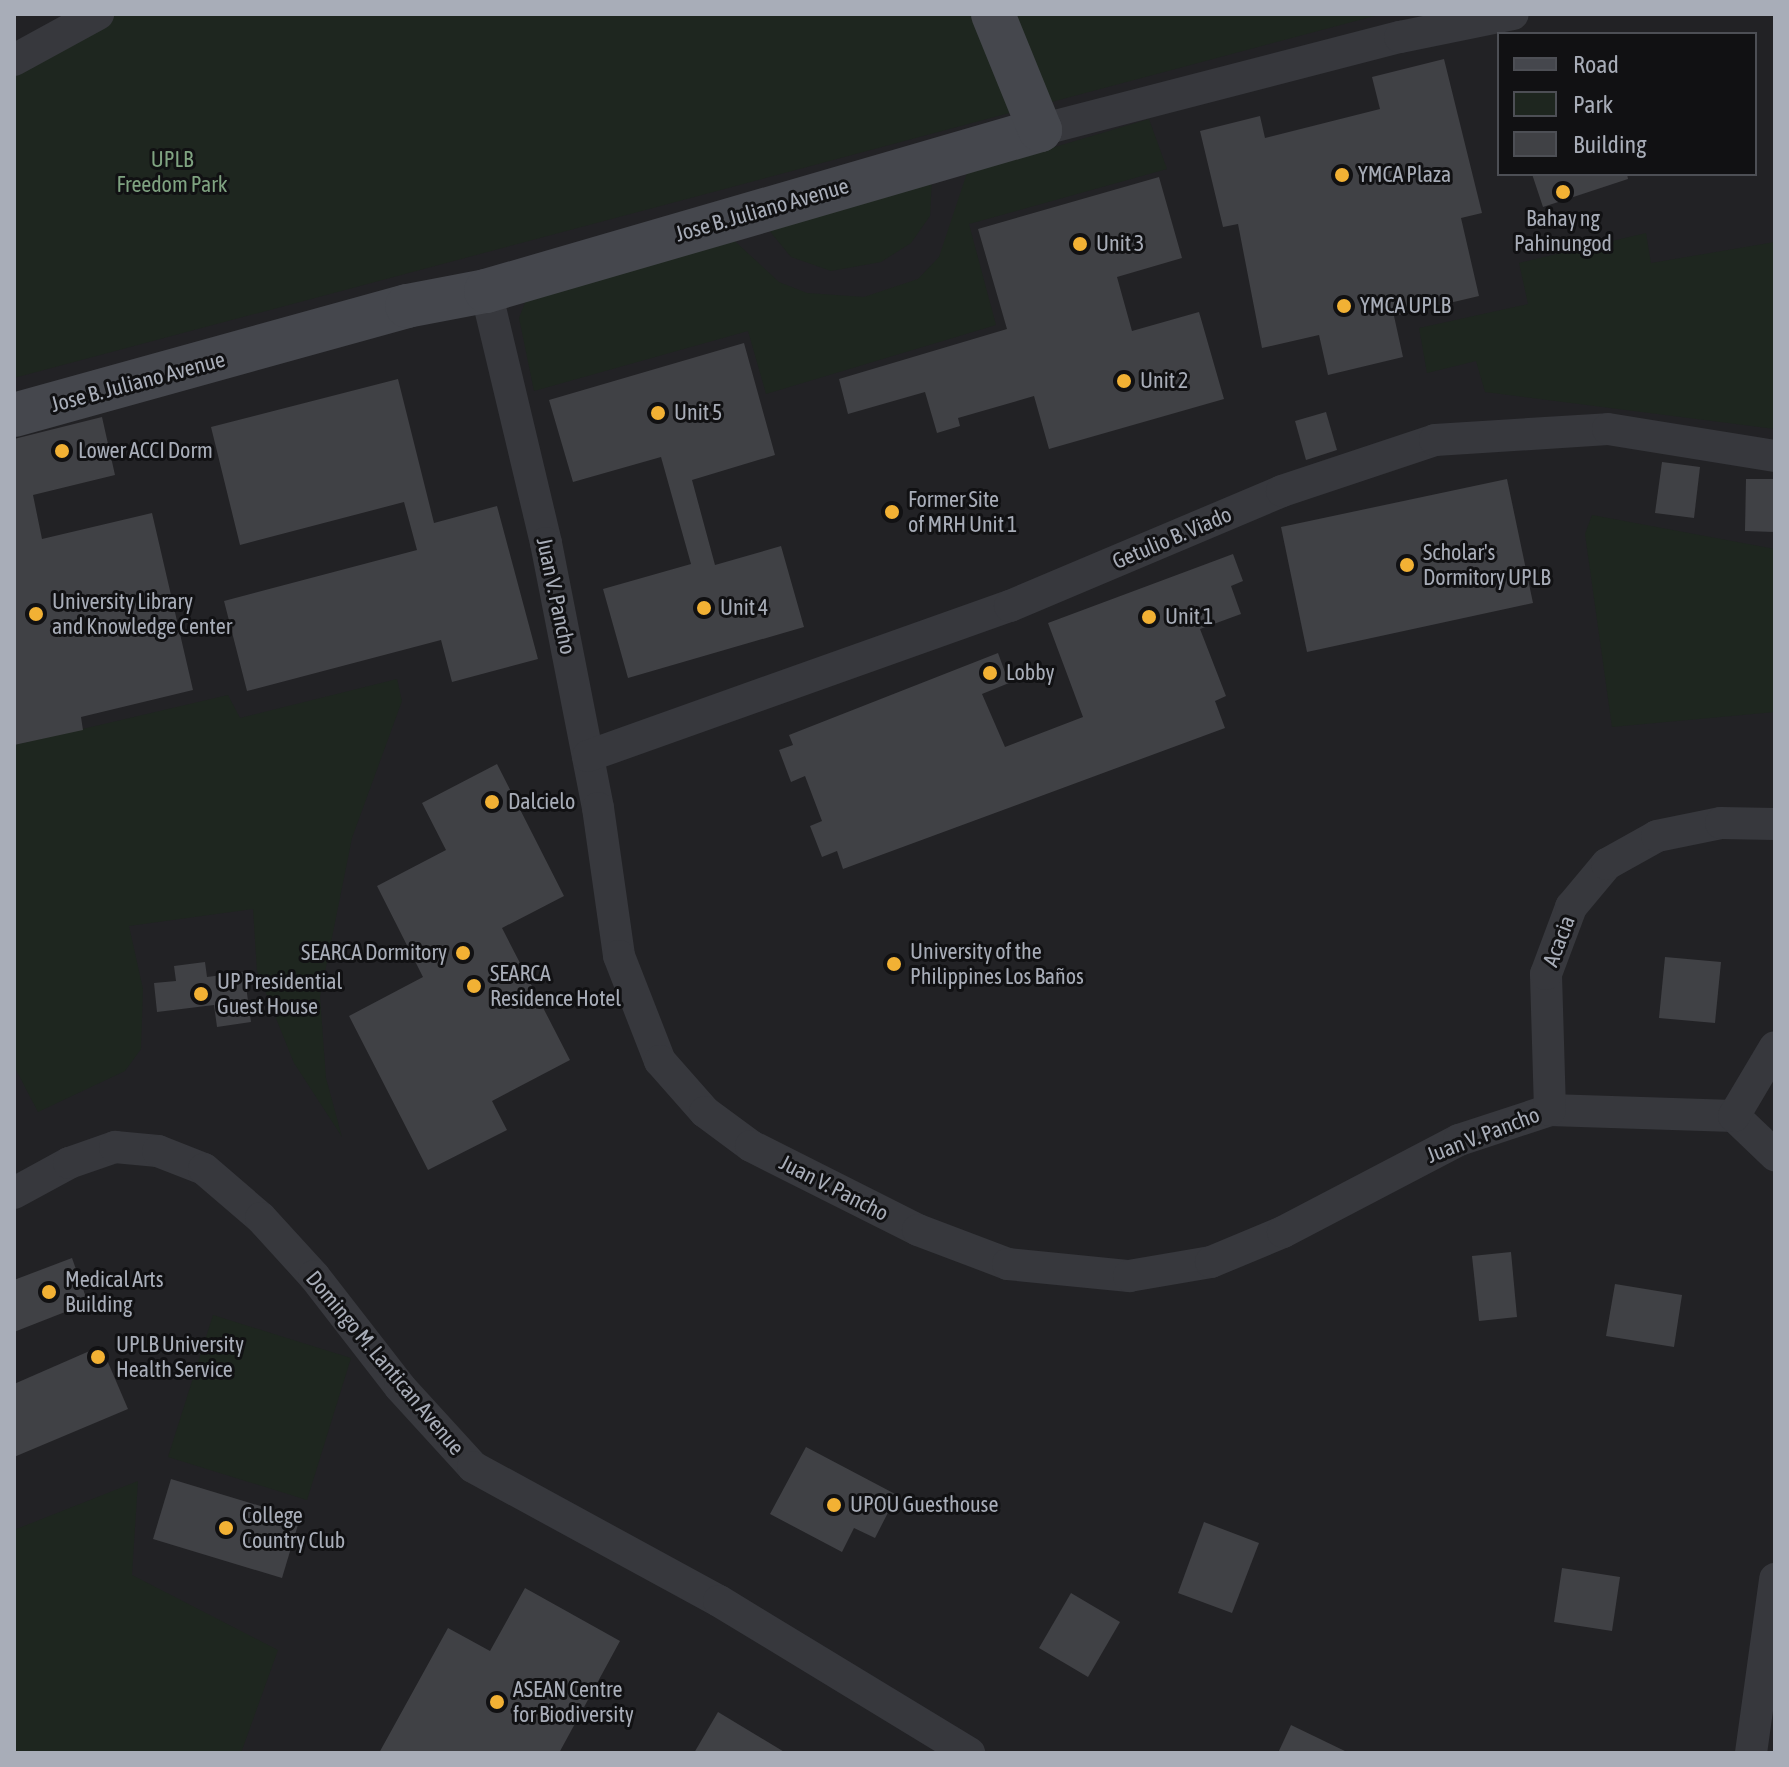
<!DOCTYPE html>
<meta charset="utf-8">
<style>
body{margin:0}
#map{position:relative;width:1789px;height:1767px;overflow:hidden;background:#161618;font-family:"Asap Condensed",sans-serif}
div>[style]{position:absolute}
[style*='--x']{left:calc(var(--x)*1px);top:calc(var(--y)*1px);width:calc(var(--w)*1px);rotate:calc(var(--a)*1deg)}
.built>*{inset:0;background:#222225}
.green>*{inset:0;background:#1e261f}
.building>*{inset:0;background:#404145}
.street>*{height:32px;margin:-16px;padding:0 16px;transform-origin:16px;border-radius:16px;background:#37383d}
.secondary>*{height:44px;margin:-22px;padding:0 22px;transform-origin:22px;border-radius:22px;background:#45474d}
.dots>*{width:22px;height:22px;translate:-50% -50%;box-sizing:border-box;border:4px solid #111113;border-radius:50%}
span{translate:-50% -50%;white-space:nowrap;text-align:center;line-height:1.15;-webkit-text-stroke:6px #111113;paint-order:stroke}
.park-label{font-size:22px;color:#7fa381}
.poi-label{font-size:22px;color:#a8adb8}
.left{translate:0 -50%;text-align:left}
.right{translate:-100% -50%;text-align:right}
.street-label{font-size:22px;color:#a8adb8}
.frame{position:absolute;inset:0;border:16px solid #a8adb8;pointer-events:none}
.legend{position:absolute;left:1497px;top:32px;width:260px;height:144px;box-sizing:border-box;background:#111113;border:2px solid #4d4f55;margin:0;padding:10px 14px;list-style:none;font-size:24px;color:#a8adb8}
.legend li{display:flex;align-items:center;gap:16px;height:40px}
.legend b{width:40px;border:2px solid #4d4f55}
</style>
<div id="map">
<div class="built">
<div style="clip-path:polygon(evenodd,14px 14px,1775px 14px,1775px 1753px,14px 1753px,14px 14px,1499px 34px,1755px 34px,1755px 174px,1499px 174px,1499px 34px)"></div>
</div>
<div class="green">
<div style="clip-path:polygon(99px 14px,1382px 14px,14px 378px,14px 59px)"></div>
<div style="clip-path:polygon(1149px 119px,1167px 169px,969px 224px,996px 325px,766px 394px,748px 331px,534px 391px,519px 318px,530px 290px,725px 232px,779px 282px,807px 293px,864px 297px,918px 279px,939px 257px,967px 173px)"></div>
<div style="clip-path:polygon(932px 178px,930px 216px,911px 243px,881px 262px,831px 271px,791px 257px,763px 223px)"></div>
<div style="clip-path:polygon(1646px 233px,1651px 263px,1775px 242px,1775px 429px,1485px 392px,1476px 361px,1427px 373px,1419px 328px,1528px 304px,1519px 263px)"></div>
<div style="clip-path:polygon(1592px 515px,1775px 549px,1775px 712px,1612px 727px,1585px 534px)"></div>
<div style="clip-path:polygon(397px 679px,402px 701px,352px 838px,320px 997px,326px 1078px,342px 1137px,294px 1063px,257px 971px,253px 909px,129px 926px,143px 989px,141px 1049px,125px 1071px,38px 1112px,14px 1066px,14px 745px,228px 695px,240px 718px)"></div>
<div style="clip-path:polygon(213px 1315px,351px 1358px,307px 1500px,168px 1457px)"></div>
<div style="clip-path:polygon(138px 1481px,132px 1575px,278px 1650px,241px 1753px,14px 1753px,14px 1530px)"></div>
</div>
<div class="building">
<div style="clip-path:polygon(1444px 59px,1482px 213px,1461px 218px,1479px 296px,1394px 316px,1403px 357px,1328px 375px,1319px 335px,1262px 348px,1238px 224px,1223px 227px,1200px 131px,1260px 116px,1265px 138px,1380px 109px,1372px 77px)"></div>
<div style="clip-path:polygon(1532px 174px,1627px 174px,1628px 179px,1543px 207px)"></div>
<div style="clip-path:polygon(1159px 177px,1182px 258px,1117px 277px,1132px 331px,1199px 312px,1224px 399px,1049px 449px,1034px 396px,958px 418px,960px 426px,937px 433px,925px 392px,848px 414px,839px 379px,1007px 329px,978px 229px)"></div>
<div style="clip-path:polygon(744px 343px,775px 455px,692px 480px,715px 565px,781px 546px,804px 627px,628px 678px,603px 589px,691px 564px,661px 457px,573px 482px,549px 400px)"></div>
<div style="clip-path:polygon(398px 379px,434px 523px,497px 506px,538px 659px,452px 682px,441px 640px,247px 691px,224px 601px,417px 550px,404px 502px,240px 545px,211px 427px)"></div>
<div style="clip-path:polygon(1326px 412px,1337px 450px,1306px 460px,1295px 421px)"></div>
<div style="clip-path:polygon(102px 417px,115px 475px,33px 495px,42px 539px,152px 513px,193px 690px,81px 717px,83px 730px,14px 745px,14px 439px)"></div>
<div style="clip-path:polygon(1662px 462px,1700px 467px,1694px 518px,1655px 513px)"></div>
<div style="clip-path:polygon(1507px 479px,1533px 603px,1307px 652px,1281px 527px)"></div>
<div style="clip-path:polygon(1746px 479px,1775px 479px,1775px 532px,1745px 531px)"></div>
<div style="clip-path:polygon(1233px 554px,1243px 581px,1231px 586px,1241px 614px,1200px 629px,1226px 696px,1215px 701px,1225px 728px,843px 869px,837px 851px,822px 857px,810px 826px,822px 821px,805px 776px,791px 782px,779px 750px,793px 745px,789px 735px,998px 653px,1009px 683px,982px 694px,1005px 747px,1083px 717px,1048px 623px)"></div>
<div style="clip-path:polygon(497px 764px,564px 896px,502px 928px,570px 1060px,492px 1101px,507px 1130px,428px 1170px,349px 1016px,423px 977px,377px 886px,446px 850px,422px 803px)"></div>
<div style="clip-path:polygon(1665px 957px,1721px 962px,1715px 1023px,1659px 1018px)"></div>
<div style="clip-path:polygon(205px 962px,207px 977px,244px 972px,251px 1022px,217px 1027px,214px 1005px,157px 1012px,154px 983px,176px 981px,174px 966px)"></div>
<div style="clip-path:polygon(1511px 1252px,1517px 1317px,1479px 1321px,1472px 1256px)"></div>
<div style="clip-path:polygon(72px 1258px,88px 1303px,14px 1332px,14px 1280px)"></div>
<div style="clip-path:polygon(1615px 1284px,1682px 1295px,1674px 1347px,1606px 1336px)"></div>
<div style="clip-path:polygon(101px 1346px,128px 1409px,14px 1457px,14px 1384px)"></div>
<div style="clip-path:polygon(806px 1447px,897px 1495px,875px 1538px,854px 1528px,842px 1552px,770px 1514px)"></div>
<div style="clip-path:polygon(171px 1479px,300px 1518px,282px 1578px,153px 1539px)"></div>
<div style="clip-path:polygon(1204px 1522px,1259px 1543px,1232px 1613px,1178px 1593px)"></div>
<div style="clip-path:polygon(1562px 1568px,1620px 1577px,1612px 1631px,1554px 1622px)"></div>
<div style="clip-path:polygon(525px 1588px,620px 1641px,559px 1753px,379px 1753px,448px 1628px,490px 1651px)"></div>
<div style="clip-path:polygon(1071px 1593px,1120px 1622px,1088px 1677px,1039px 1648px)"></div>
<div style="clip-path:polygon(718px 1712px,786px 1753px,694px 1753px)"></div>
<div style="clip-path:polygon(1291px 1725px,1349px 1753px,1278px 1753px)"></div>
</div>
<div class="street">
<div style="--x:14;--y:60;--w:96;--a:-28.7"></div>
<div style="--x:1040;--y:130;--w:372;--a:-14.5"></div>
<div style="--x:1400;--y:37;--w:115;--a:-11.5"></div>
<div style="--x:486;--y:291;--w:259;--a:76.6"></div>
<div style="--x:546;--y:543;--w:270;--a:78.9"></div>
<div style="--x:598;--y:808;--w:149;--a:81.9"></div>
<div style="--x:619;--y:956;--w:113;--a:68.7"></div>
<div style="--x:660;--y:1061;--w:68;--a:48.6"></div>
<div style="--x:705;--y:1112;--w:57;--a:36.5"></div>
<div style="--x:751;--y:1146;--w:187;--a:26.7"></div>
<div style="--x:918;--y:1230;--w:96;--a:20.7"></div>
<div style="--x:1008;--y:1264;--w:122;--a:5.7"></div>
<div style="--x:1129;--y:1276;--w:83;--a:-9.7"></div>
<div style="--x:1211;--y:1262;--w:78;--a:-22.6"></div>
<div style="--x:1283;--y:1232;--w:199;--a:-27.6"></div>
<div style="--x:1459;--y:1140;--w:96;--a:-18.2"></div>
<div style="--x:1550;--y:1110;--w:184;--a:1.9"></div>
<div style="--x:1734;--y:1116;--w:57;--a:43.6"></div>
<div style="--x:588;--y:756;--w:448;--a:-19.6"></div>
<div style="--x:1010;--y:606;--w:295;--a:-22.9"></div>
<div style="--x:1282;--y:491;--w:161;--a:-18.4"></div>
<div style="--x:1435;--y:440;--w:173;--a:-3.6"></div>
<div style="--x:1608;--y:429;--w:169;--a:9.2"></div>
<div style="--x:1550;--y:1110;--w:136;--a:-91.7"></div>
<div style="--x:1546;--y:974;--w:72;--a:-69.5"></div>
<div style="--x:1571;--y:907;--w:56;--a:-50.1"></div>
<div style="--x:1607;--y:864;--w:57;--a:-29.2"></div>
<div style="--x:1657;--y:836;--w:65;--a:-11.5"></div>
<div style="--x:1721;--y:823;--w:54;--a:1.1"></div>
<div style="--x:1734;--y:1116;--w:80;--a:-59.3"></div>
<div style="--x:14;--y:1193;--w:63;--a:-28.6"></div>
<div style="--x:69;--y:1163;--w:49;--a:-19.2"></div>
<div style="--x:115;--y:1147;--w:43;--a:5.3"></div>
<div style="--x:158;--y:1151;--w:49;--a:21.4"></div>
<div style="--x:204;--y:1169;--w:75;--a:40.7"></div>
<div style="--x:261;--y:1218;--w:79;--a:47.6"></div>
<div style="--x:314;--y:1276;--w:140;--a:52.2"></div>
<div style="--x:400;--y:1387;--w:108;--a:47.6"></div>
<div style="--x:473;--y:1467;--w:280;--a:28.6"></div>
<div style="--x:719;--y:1601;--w:293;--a:31.3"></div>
<div style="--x:1751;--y:1753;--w:176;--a:-82.1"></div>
</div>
<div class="secondary">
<div style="--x:14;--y:415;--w:408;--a:-15.5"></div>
<div style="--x:407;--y:306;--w:80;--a:-10.8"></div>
<div style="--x:486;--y:291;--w:577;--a:-16.2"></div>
<div style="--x:1040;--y:130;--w:125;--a:-112.1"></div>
</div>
<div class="dots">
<div style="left:1342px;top:175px;background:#f2b134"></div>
<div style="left:1563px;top:192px;background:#f2b134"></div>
<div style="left:1080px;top:244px;background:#f2b134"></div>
<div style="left:1344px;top:306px;background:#f2b134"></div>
<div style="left:1124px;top:381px;background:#f2b134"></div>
<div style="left:658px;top:413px;background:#f2b134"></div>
<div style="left:62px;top:451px;background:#f2b134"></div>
<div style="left:892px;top:512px;background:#f2b134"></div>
<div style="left:1407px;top:565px;background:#f2b134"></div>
<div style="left:704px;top:608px;background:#f2b134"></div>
<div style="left:36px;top:614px;background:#f2b134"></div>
<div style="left:1149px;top:617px;background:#f2b134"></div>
<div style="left:990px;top:673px;background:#f2b134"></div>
<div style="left:492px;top:802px;background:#f2b134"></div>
<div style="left:463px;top:953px;background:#f2b134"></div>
<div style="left:894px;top:964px;background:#f2b134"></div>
<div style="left:474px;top:986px;background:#f2b134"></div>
<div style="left:201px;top:994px;background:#f2b134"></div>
<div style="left:49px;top:1292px;background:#f2b134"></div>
<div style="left:98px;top:1357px;background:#f2b134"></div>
<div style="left:834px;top:1505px;background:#f2b134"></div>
<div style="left:226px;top:1528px;background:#f2b134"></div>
<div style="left:497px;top:1702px;background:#f2b134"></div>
</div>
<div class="park-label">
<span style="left:172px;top:172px">UPLB<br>Freedom Park</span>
</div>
<div class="poi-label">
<span class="left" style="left:1358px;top:175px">YMCA Plaza</span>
<span style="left:1563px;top:231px">Bahay ng<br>Pahinungod</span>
<span class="left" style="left:1096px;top:244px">Unit 3</span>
<span class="left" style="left:1360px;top:306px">YMCA UPLB</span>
<span class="left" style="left:1140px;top:381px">Unit 2</span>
<span class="left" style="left:674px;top:413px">Unit 5</span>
<span class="left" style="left:78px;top:451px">Lower ACCI Dorm</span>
<span class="left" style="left:908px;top:512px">Former Site<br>of MRH Unit 1</span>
<span class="left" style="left:1423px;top:565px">Scholar's<br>Dormitory UPLB</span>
<span class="left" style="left:52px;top:614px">University Library<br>and Knowledge Center</span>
<span class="left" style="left:720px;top:608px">Unit 4</span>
<span class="left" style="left:1165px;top:617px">Unit 1</span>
<span class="left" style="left:1006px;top:673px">Lobby</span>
<span class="left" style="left:508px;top:802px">Dalcielo</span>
<span class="left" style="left:910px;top:964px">University of the<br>Philippines Los Baños</span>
<span class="right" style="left:447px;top:953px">SEARCA Dormitory</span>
<span class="left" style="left:490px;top:986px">SEARCA<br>Residence Hotel</span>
<span class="left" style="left:217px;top:994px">UP Presidential<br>Guest House</span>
<span class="left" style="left:65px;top:1292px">Medical Arts<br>Building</span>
<span class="left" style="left:116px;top:1357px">UPLB University<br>Health Service</span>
<span class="left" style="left:850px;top:1505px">UPOU Guesthouse</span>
<span class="left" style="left:242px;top:1528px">College<br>Country Club</span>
<span class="left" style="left:513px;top:1702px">ASEAN Centre<br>for Biodiversity</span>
</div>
<div class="street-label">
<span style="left:762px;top:210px;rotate:-16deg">Jose B. Juliano Avenue</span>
<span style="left:138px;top:382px;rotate:-15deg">Jose B. Juliano Avenue</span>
<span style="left:1172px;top:538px;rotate:-23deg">Getulio B. Viado</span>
<span style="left:556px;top:596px;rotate:78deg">Juan V. Pancho</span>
<span style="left:1559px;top:941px;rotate:-69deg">Acacia</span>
<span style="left:1483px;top:1135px;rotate:-21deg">Juan V. Pancho</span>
<span style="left:834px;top:1188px;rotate:27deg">Juan V. Pancho</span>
<span style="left:385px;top:1363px;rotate:50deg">Domingo M. Lantican Avenue</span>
</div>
<div class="frame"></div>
<ul class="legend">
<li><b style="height:10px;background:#45474d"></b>Road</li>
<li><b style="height:22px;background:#1e261f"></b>Park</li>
<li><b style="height:22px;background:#404145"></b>Building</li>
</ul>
</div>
